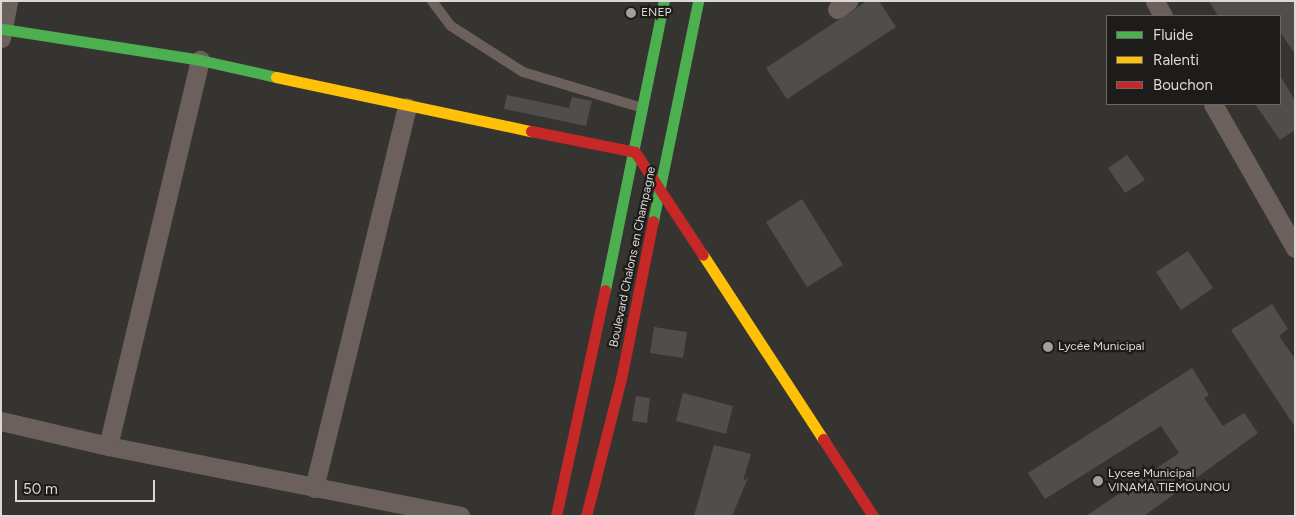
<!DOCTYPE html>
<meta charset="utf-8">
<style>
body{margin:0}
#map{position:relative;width:1296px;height:517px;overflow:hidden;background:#363431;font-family:Figtree,sans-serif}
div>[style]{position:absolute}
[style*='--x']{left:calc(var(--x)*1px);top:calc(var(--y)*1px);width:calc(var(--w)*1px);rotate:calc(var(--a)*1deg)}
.building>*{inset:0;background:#504e4d}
.lane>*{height:10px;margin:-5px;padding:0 5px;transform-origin:5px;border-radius:5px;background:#6c605c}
.street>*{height:19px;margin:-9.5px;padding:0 9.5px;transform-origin:9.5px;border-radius:9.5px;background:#6c605c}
.fast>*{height:11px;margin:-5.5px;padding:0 5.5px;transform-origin:5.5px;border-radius:5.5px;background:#4caf50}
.slow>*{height:11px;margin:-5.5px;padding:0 5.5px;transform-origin:5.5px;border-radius:5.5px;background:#ffc107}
.jam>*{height:11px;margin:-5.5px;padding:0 5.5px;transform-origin:5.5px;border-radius:5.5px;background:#c62828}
.dots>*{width:14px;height:14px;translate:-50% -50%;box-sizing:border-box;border:2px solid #1e1c1a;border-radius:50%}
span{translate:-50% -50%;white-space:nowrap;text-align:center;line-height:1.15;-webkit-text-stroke:4.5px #1e1c1a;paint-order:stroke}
.poi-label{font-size:12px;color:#dbd9d6}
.left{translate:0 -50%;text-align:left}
.street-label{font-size:12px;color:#dbd9d6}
.frame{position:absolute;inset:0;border:2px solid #dbd9d6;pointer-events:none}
.legend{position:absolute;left:1106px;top:15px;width:175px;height:90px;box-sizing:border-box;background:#1e1c1a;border:1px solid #6a6865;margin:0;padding:6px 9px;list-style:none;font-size:15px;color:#dbd9d6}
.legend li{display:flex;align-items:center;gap:10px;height:25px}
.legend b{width:25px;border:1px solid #6a6865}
.scale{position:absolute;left:15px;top:480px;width:140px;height:22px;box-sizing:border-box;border:2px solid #dbd9d6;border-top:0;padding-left:6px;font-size:15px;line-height:18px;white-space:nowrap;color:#dbd9d6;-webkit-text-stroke:4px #1e1c1a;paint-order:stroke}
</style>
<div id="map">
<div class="building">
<div style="clip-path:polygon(867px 1px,879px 1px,896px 27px,787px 99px,766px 68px)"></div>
<div style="clip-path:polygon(1209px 1px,1295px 1px,1295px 54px,1280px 32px,1280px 16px,1218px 16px)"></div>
<div style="clip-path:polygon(1280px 75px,1295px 101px,1295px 130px,1280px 140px,1255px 104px,1280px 104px)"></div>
<div style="clip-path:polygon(507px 95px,569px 108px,572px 97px,592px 101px,586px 126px,504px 109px)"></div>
<div style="clip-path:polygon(1127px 155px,1145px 180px,1125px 193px,1108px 168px)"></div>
<div style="clip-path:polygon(802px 199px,843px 265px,807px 287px,766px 222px)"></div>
<div style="clip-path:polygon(1188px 251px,1213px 288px,1181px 310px,1156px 272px)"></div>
<div style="clip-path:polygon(1272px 304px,1288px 329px,1279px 336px,1295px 359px,1295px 427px,1231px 330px)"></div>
<div style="clip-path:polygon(654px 327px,687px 332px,683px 358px,650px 353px)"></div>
<div style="clip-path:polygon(1192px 368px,1209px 395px,1204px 398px,1223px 426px,1244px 413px,1258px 433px,1144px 516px,1086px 516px,1179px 453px,1161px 426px,1045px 499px,1028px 473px)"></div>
<div style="clip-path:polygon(683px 393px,733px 406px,726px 434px,676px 421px)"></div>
<div style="clip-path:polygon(636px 396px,650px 398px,647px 423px,632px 421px)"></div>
<div style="clip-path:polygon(714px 445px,751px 454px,743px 481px,748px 478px,732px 516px,694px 516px)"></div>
</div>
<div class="lane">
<div style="--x:432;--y:1;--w:31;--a:53"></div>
<div style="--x:451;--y:26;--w:85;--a:32.6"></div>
<div style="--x:523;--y:72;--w:125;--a:16.7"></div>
</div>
<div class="street">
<div style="--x:1155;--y:1;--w:17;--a:62"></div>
<div style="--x:837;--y:9;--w:14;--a:-36"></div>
<div style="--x:1;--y:38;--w:38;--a:-79"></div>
<div style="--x:1213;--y:104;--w:166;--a:60.3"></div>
<div style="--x:1;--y:421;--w:110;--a:13.2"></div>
<div style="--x:108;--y:446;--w:359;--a:11.2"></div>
<div style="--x:108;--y:446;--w:397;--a:-76.6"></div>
<div style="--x:314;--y:488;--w:392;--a:-76.3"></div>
</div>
<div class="fast">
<div style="--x:3;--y:29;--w:199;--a:8.9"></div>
<div style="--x:200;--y:60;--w:78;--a:12.6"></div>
<div style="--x:653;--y:221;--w:225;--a:-78.4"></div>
<div style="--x:605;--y:290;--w:295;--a:-78.5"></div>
</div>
<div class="slow">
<div style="--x:276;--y:77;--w:261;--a:12"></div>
<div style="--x:703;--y:255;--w:220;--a:56.9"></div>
</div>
<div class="jam">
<div style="--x:531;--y:131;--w:106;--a:11.4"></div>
<div style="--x:635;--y:152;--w:123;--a:56.6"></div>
<div style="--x:823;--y:439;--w:92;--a:57"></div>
<div style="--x:556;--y:516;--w:231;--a:-77.8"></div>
<div style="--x:586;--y:516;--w:141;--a:-75.7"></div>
<div style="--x:621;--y:379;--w:161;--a:-78.6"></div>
</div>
<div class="dots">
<div style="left:631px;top:13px;background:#a19f9c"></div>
<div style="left:1048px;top:347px;background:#a19f9c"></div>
<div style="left:1098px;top:481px;background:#a19f9c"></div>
</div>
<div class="poi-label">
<span class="left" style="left:641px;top:13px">ENEP</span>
<span class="left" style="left:1058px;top:347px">Lycée Municipal</span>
<span class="left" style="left:1108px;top:481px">Lycee Municipal<br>VINAMA TIEMOUNOU</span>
</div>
<div class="street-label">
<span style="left:633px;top:257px;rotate:-78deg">Boulevard Chalons en Champagne</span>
</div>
<div class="frame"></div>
<ul class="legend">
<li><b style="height:6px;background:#4caf50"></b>Fluide</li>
<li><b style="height:6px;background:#ffc107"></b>Ralenti</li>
<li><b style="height:6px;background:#c62828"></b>Bouchon</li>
</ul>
<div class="scale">50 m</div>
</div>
